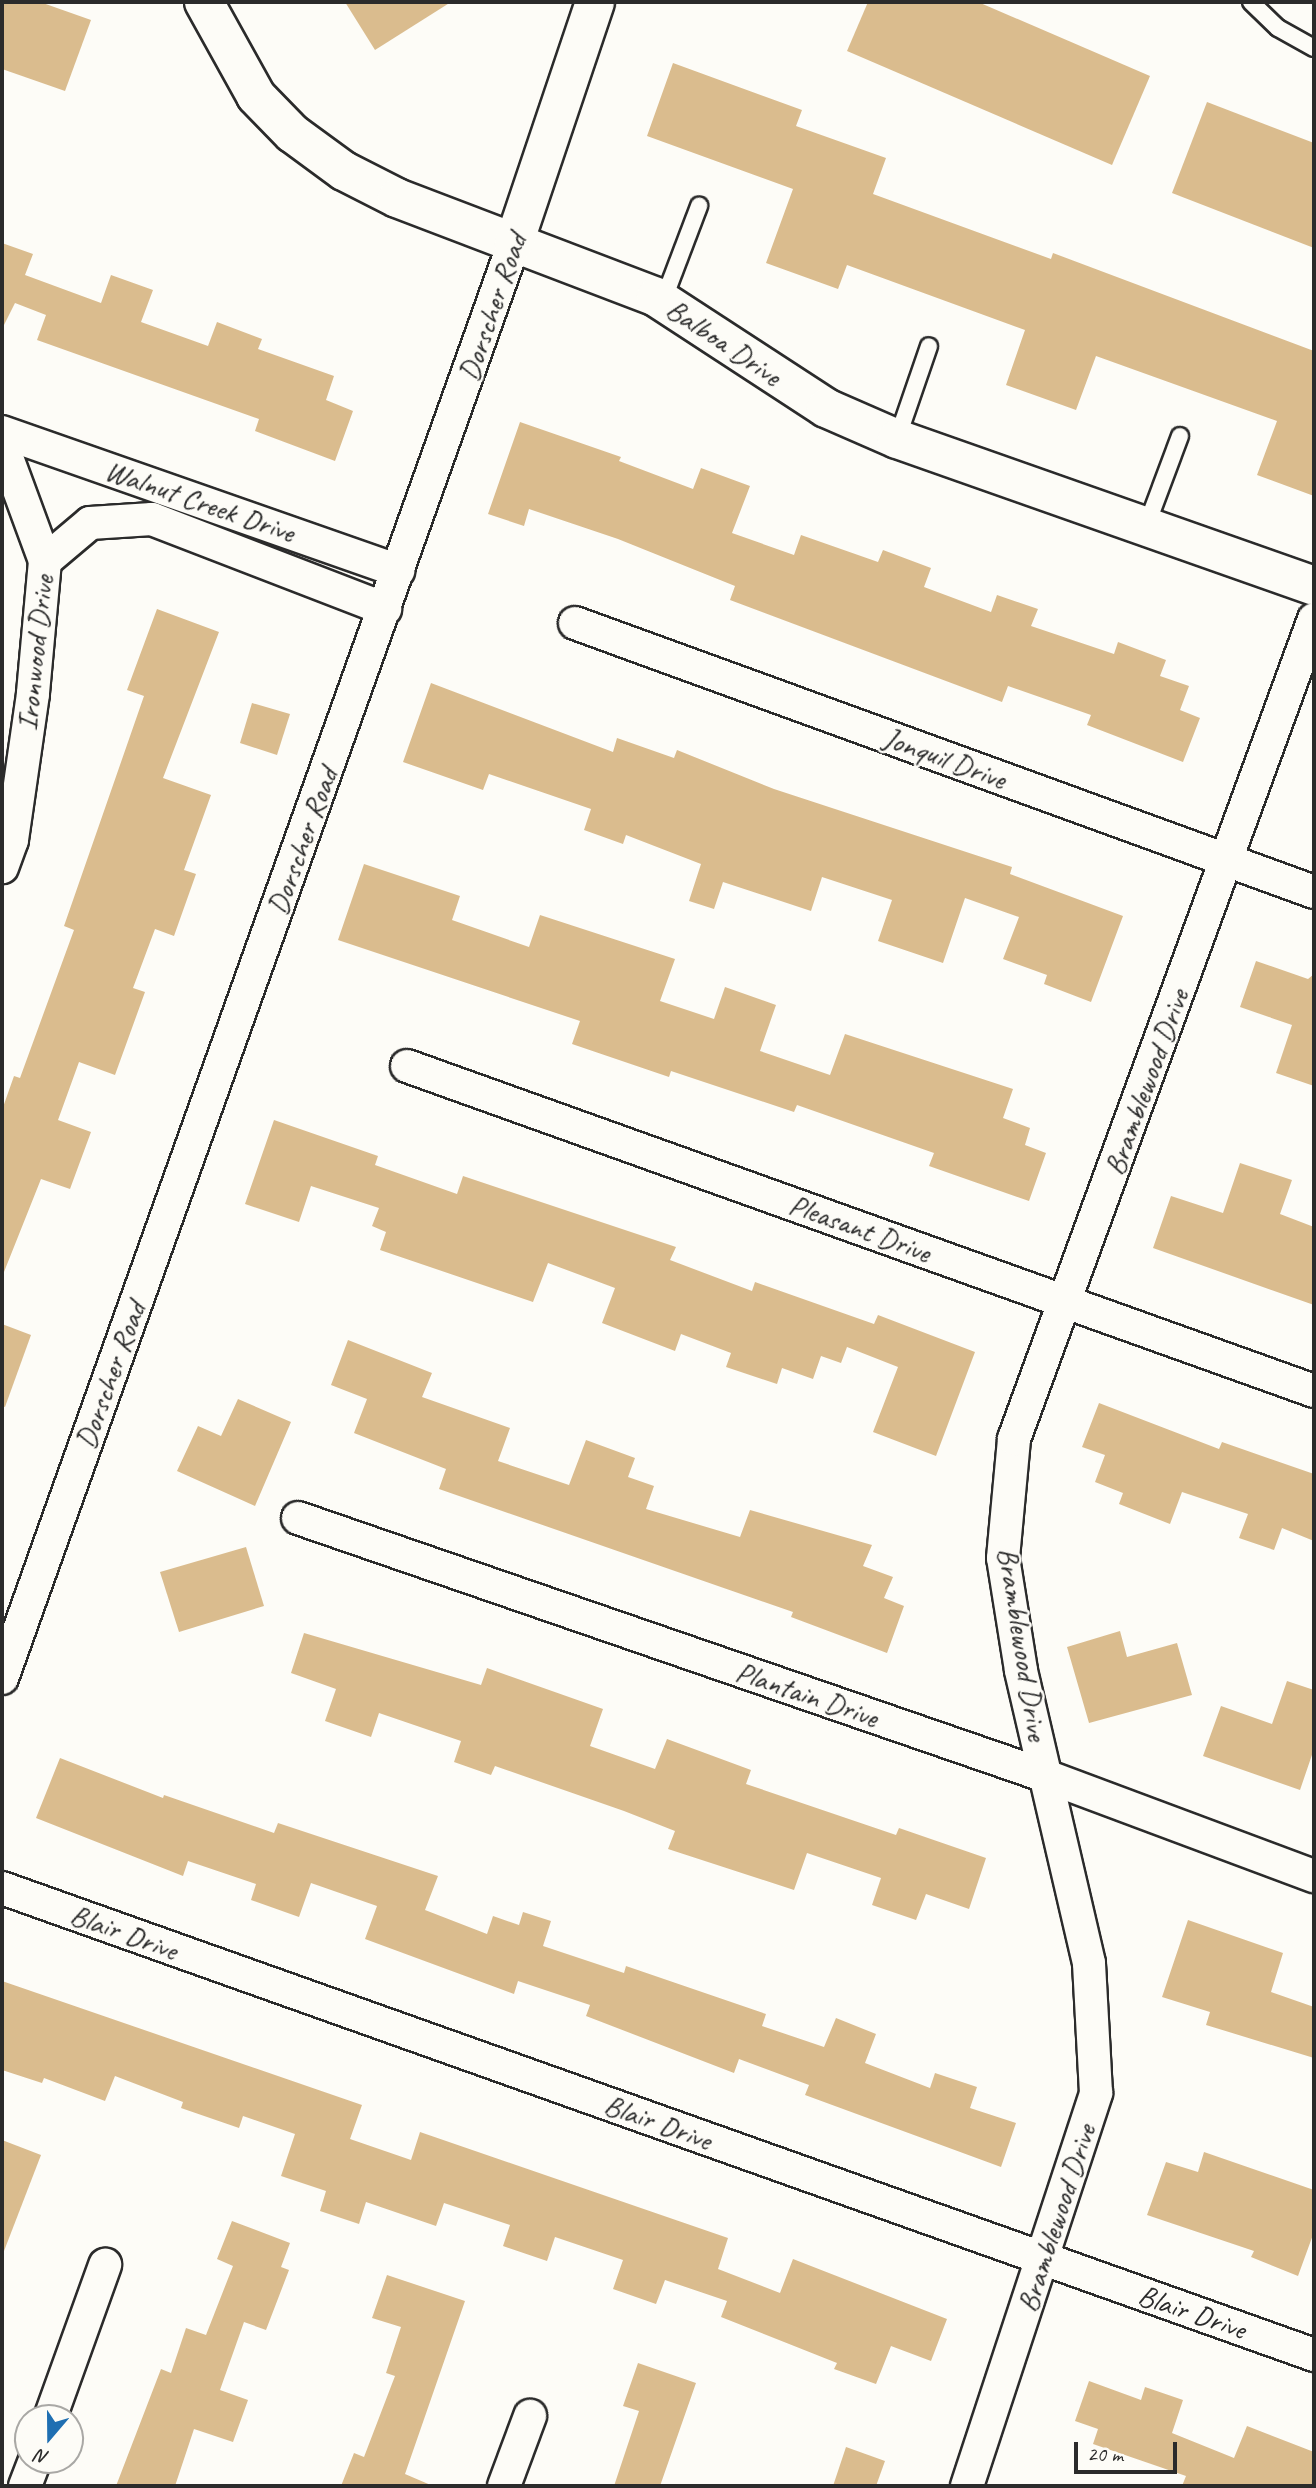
<!DOCTYPE html>
<style>
body{margin:0}
#map{position:relative;width:1316px;height:2488px;overflow:hidden;background:#fdfcf7;font-family:Caveat,sans-serif}
div>[style]{position:absolute}
[style*='--x']{left:calc(var(--x)*1px);top:calc(var(--y)*1px);width:calc(var(--w)*1px);rotate:calc(var(--a)*1deg)}
.building>*{inset:0;background:#dabc8e}
.roads{filter:drop-shadow(2px 0 #2b2b2b) drop-shadow(-2px 0 #2b2b2b) drop-shadow(0 2px #2b2b2b) drop-shadow(0 -2px #2b2b2b)}
.service>*{height:16px;margin:-8px;padding:0 8px;transform-origin:8px;border-radius:8px;background:#fdfcf7}
.minor>*{height:32px;margin:-16px;padding:0 16px;transform-origin:16px;border-radius:16px;background:#fdfcf7}
.tertiary>*{height:38px;margin:-19px;padding:0 19px;transform-origin:19px;border-radius:19px;background:#fdfcf7}
span{translate:-50% -50%;white-space:nowrap;text-align:center;line-height:1.15;-webkit-text-stroke:5px #fdfcf7;paint-order:stroke}
.street-label{font-size:30px;color:#2b2b2b}
.frame{position:absolute;inset:0;border:4px solid #2b2b2b;pointer-events:none}
.north{position:absolute;left:14px;top:2404px;width:70px;height:70px;box-sizing:border-box;background:#fdfcf7;border:2px solid #a9a8a5;border-radius:50%;rotate:200deg;font-size:19px;font-weight:700;line-height:28px;text-align:center;color:#2b2b2b}
.north::after{content:'';display:block;margin:auto;width:24px;height:32px;background:#1f6fb2;clip-path:polygon(50% 0,100% 100%,50% 72%,0 100%)}
.scale{position:absolute;left:1074px;top:2442px;width:103px;height:32px;box-sizing:border-box;border:4px solid #2b2b2b;border-top:0;padding-left:9px;font-size:21px;line-height:24px;white-space:nowrap;color:#2b2b2b;-webkit-text-stroke:5px #fdfcf7;paint-order:stroke}
</style>
<div id="map">
<div class="building">
<div style="clip-path:polygon(2px 2px,40px 2px,91px 20px,65px 91px,2px 69px)"></div>
<div style="clip-path:polygon(345px 2px,451px 2px,375px 50px)"></div>
<div style="clip-path:polygon(868px 2px,978px 2px,1150px 76px,1112px 165px,847px 51px)"></div>
<div style="clip-path:polygon(673px 63px,802px 110px,796px 126px,886px 158px,873px 194px,1051px 259px,1053px 253px,1314px 351px,1314px 496px,1257px 475px,1277px 421px,1096px 356px,1076px 410px,1006px 385px,1025px 330px,847px 265px,838px 289px,766px 263px,793px 189px,647px 136px)"></div>
<div style="clip-path:polygon(1207px 102px,1314px 143px,1314px 248px,1172px 193px)"></div>
<div style="clip-path:polygon(2px 243px,33px 254px,25px 275px,101px 303px,111px 275px,153px 290px,141px 322px,208px 346px,217px 322px,262px 339px,258px 349px,334px 376px,326px 400px,353px 411px,335px 461px,255px 431px,259px 419px,37px 340px,46px 315px,15px 303px,2px 329px)"></div>
<div style="clip-path:polygon(520px 422px,621px 457px,619px 461px,693px 489px,701px 468px,750px 486px,732px 533px,794px 555px,801px 535px,878px 562px,883px 550px,931px 568px,924px 587px,991px 612px,997px 595px,1038px 609px,1031px 626px,1114px 654px,1118px 642px,1166px 660px,1160px 676px,1189px 686px,1180px 710px,1200px 718px,1183px 762px,1087px 725px,1091px 715px,1008px 686px,1002px 702px,730px 600px,735px 586px,618px 539px,529px 509px,524px 526px,488px 514px)"></div>
<div style="clip-path:polygon(157px 609px,219px 632px,163px 778px,211px 795px,184px 870px,196px 874px,174px 936px,155px 929px,133px 988px,145px 992px,115px 1075px,79px 1062px,58px 1120px,91px 1132px,70px 1189px,41px 1179px,2px 1277px,2px 1110px,14px 1076px,20px 1078px,74px 930px,64px 926px,144px 696px,127px 690px)"></div>
<div style="clip-path:polygon(431px 683px,613px 752px,617px 738px,674px 758px,677px 750px,774px 789px,1012px 867px,1010px 874px,1123px 916px,1091px 1002px,1044px 984px,1047px 975px,1003px 959px,1019px 917px,965px 898px,943px 963px,878px 941px,892px 900px,822px 877px,811px 911px,723px 882px,714px 909px,689px 901px,701px 864px,626px 835px,623px 844px,584px 830px,591px 809px,489px 774px,483px 790px,403px 762px)"></div>
<div style="clip-path:polygon(252px 703px,290px 714px,277px 755px,240px 743px)"></div>
<div style="clip-path:polygon(364px 864px,460px 896px,452px 920px,529px 947px,540px 915px,675px 959px,660px 1001px,714px 1019px,725px 987px,776px 1005px,760px 1051px,830px 1075px,845px 1034px,1013px 1089px,1003px 1118px,1030px 1128px,1025px 1145px,1046px 1153px,1029px 1201px,929px 1166px,934px 1153px,797px 1105px,794px 1112px,671px 1071px,669px 1077px,572px 1044px,580px 1021px,338px 940px)"></div>
<div style="clip-path:polygon(1256px 961px,1308px 979px,1314px 974px,1314px 1086px,1276px 1073px,1292px 1025px,1240px 1007px)"></div>
<div style="clip-path:polygon(274px 1120px,378px 1156px,375px 1165px,457px 1194px,463px 1176px,676px 1247px,670px 1260px,752px 1291px,755px 1282px,874px 1324px,878px 1315px,975px 1352px,936px 1456px,873px 1432px,898px 1367px,847px 1347px,841px 1363px,821px 1356px,813px 1379px,782px 1368px,777px 1384px,726px 1367px,731px 1353px,681px 1334px,675px 1351px,602px 1323px,615px 1288px,548px 1263px,533px 1302px,380px 1250px,386px 1232px,372px 1226px,379px 1208px,311px 1186px,299px 1222px,245px 1204px)"></div>
<div style="clip-path:polygon(1240px 1163px,1292px 1180px,1280px 1214px,1314px 1227px,1314px 1305px,1153px 1248px,1171px 1196px,1223px 1213px)"></div>
<div style="clip-path:polygon(2px 1324px,31px 1335px,5px 1407px,2px 1406px)"></div>
<div style="clip-path:polygon(348px 1340px,432px 1373px,422px 1397px,510px 1428px,498px 1461px,569px 1485px,586px 1440px,635px 1458px,628px 1477px,654px 1486px,646px 1509px,740px 1537px,750px 1510px,872px 1545px,863px 1566px,893px 1577px,884px 1598px,904px 1606px,887px 1653px,791px 1617px,793px 1612px,439px 1489px,446px 1469px,354px 1433px,367px 1399px,331px 1385px)"></div>
<div style="clip-path:polygon(238px 1399px,291px 1422px,255px 1506px,177px 1471px,198px 1426px,221px 1436px)"></div>
<div style="clip-path:polygon(1099px 1403px,1219px 1449px,1222px 1442px,1314px 1474px,1314px 1541px,1282px 1528px,1274px 1550px,1239px 1538px,1248px 1514px,1182px 1492px,1170px 1524px,1119px 1504px,1123px 1493px,1095px 1482px,1105px 1455px,1082px 1447px)"></div>
<div style="clip-path:polygon(246px 1547px,264px 1606px,179px 1632px,160px 1572px)"></div>
<div style="clip-path:polygon(1120px 1631px,1127px 1657px,1177px 1643px,1192px 1695px,1089px 1723px,1067px 1647px)"></div>
<div style="clip-path:polygon(304px 1633px,481px 1685px,487px 1668px,603px 1709px,590px 1746px,655px 1769px,667px 1739px,751px 1770px,746px 1784px,896px 1835px,899px 1828px,986px 1858px,969px 1909px,926px 1894px,916px 1920px,872px 1905px,881px 1878px,807px 1853px,794px 1890px,668px 1849px,675px 1831px,624px 1811px,495px 1766px,491px 1775px,454px 1762px,461px 1741px,379px 1713px,371px 1737px,325px 1721px,336px 1689px,291px 1673px)"></div>
<div style="clip-path:polygon(1287px 1681px,1314px 1690px,1314px 1749px,1300px 1790px,1203px 1756px,1221px 1706px,1272px 1724px)"></div>
<div style="clip-path:polygon(60px 1758px,163px 1798px,164px 1795px,274px 1833px,278px 1823px,438px 1876px,425px 1910px,487px 1934px,493px 1916px,519px 1925px,523px 1912px,551px 1921px,543px 1946px,624px 1973px,626px 1966px,766px 2014px,762px 2026px,824px 2047px,836px 2018px,876px 2034px,865px 2063px,930px 2088px,935px 2073px,977px 2087px,970px 2108px,1016px 2123px,1001px 2167px,805px 2095px,809px 2085px,739px 2059px,734px 2073px,586px 2016px,590px 2005px,518px 1981px,514px 1994px,365px 1939px,377px 1906px,311px 1883px,299px 1917px,251px 1900px,256px 1884px,188px 1861px,183px 1876px,36px 1818px)"></div>
<div style="clip-path:polygon(1188px 1920px,1283px 1953px,1271px 1992px,1314px 2007px,1314px 2058px,1206px 2025px,1210px 2012px,1162px 1997px)"></div>
<div style="clip-path:polygon(2px 1981px,362px 2105px,350px 2139px,411px 2160px,420px 2132px,728px 2238px,718px 2269px,780px 2293px,793px 2259px,947px 2319px,931px 2361px,891px 2346px,876px 2384px,834px 2369px,837px 2363px,721px 2317px,727px 2301px,665px 2280px,656px 2304px,613px 2289px,623px 2260px,555px 2237px,547px 2261px,503px 2246px,510px 2225px,444px 2203px,436px 2226px,366px 2202px,359px 2224px,320px 2211px,326px 2191px,281px 2176px,295px 2134px,243px 2116px,239px 2128px,181px 2108px,183px 2102px,115px 2076px,105px 2101px,44px 2078px,42px 2083px,2px 2070px)"></div>
<div style="clip-path:polygon(2px 2140px,41px 2155px,4px 2251px,2px 2251px)"></div>
<div style="clip-path:polygon(1204px 2152px,1314px 2190px,1314px 2232px,1298px 2276px,1251px 2257px,1254px 2251px,1147px 2215px,1166px 2162px,1198px 2172px)"></div>
<div style="clip-path:polygon(232px 2221px,290px 2243px,281px 2267px,289px 2270px,266px 2330px,244px 2322px,220px 2390px,248px 2400px,233px 2442px,194px 2429px,175px 2486px,116px 2486px,161px 2369px,171px 2373px,186px 2328px,206px 2335px,233px 2266px,217px 2259px)"></div>
<div style="clip-path:polygon(387px 2275px,465px 2301px,405px 2474px,433px 2486px,341px 2486px,354px 2453px,364px 2457px,395px 2376px,386px 2373px,401px 2327px,372px 2318px)"></div>
<div style="clip-path:polygon(638px 2363px,696px 2383px,660px 2486px,614px 2486px,639px 2411px,623px 2406px)"></div>
<div style="clip-path:polygon(1089px 2381px,1141px 2400px,1145px 2387px,1183px 2400px,1172px 2433px,1234px 2458px,1247px 2426px,1314px 2452px,1314px 2486px,1182px 2486px,1186px 2476px,1093px 2444px,1098px 2429px,1075px 2421px)"></div>
<div style="clip-path:polygon(846px 2447px,885px 2461px,876px 2486px,833px 2486px)"></div>
</div>
<div class="roads">
<div class="service">
<div style="--x:1251;--y:2;--w:37;--a:44"></div>
<div style="--x:1278;--y:28;--w:41;--a:29.1"></div>
<div style="--x:663;--y:301;--w:102;--a:-69.2"></div>
<div style="--x:897;--y:439;--w:98;--a:-71"></div>
<div style="--x:1146;--y:527;--w:97;--a:-69.5"></div>
</div>
<div class="minor">
<div style="--x:2;--y:432;--w:420;--a:19.3"></div>
<div style="--x:2;--y:444;--w:125;--a:69.8"></div>
<div style="--x:45;--y:561;--w:134;--a:95.2"></div>
<div style="--x:33;--y:694;--w:148;--a:98.2"></div>
<div style="--x:12;--y:840;--w:29;--a:110"></div>
<div style="--x:45;--y:561;--w:59;--a:-40.2"></div>
<div style="--x:90;--y:523;--w:62;--a:-3.7"></div>
<div style="--x:152;--y:519;--w:250;--a:21.1"></div>
<div style="--x:575;--y:623;--w:786;--a:20"></div>
<div style="--x:407;--y:1066;--w:963;--a:19.71"></div>
<div style="--x:298;--y:1518;--w:791;--a:19.03"></div>
<div style="--x:1046;--y:1776;--w:286;--a:20.5"></div>
<div style="--x:2;--y:1678;--w:1524;--a:-70.36"></div>
<div style="--x:2;--y:1888;--w:1393;--a:19.59"></div>
<div style="--x:50;--y:2418;--w:163;--a:-70.2"></div>
<div style="--x:25;--y:2486;--w:28;--a:-69"></div>
<div style="--x:504;--y:2486;--w:75;--a:-69.6"></div>
<div style="--x:967;--y:2486;--w:414;--a:-71.8"></div>
<div style="--x:1096;--y:2093;--w:130;--a:-93.1"></div>
<div style="--x:1089;--y:1963;--w:301;--a:-103.1"></div>
<div style="--x:1021;--y:1670;--w:113;--a:-99.1"></div>
<div style="--x:1003;--y:1558;--w:120;--a:-84.7"></div>
<div style="--x:1014;--y:1439;--w:873;--a:-69.9"></div>
</div>
<div class="tertiary">
<div style="--x:204;--y:2;--w:107;--a:61"></div>
<div style="--x:256;--y:96;--w:52;--a:45.8"></div>
<div style="--x:292;--y:133;--w:64;--a:36.2"></div>
<div style="--x:344;--y:171;--w:59;--a:27"></div>
<div style="--x:397;--y:198;--w:277;--a:20.9"></div>
<div style="--x:656;--y:297;--w:203;--a:33.1"></div>
<div style="--x:826;--y:408;--w:77;--a:23.6"></div>
<div style="--x:897;--y:439;--w:442;--a:19.4"></div>
<div style="--x:514;--y:243;--w:254;--a:-71.4"></div>
</div>
</div>
<div class="street-label">
<span style="left:492px;top:307px;rotate:-71deg">Dorscher Road</span>
<span style="left:724px;top:342px;rotate:34deg">Balboa Drive</span>
<span style="left:200px;top:501px;rotate:19deg">Walnut Creek Drive</span>
<span style="left:35px;top:653px;rotate:-84deg">Ironwood Drive</span>
<span style="left:945px;top:758px;rotate:20deg">Jonquil Drive</span>
<span style="left:302px;top:841px;rotate:-70deg">Dorscher Road</span>
<span style="left:1146px;top:1082px;rotate:-70deg">Bramblewood Drive</span>
<span style="left:860px;top:1228px;rotate:20deg">Pleasant Drive</span>
<span style="left:110px;top:1375px;rotate:-70deg">Dorscher Road</span>
<span style="left:1023px;top:1644px;rotate:81deg">Bramblewood Drive</span>
<span style="left:807px;top:1694px;rotate:19deg">Plantain Drive</span>
<span style="left:124px;top:1932px;rotate:20deg">Blair Drive</span>
<span style="left:658px;top:2122px;rotate:20deg">Blair Drive</span>
<span style="left:1056px;top:2218px;rotate:-72deg">Bramblewood Drive</span>
<span style="left:1192px;top:2312px;rotate:19deg">Blair Drive</span>
</div>
<div class="frame"></div>
<div class="north">N</div>
<div class="scale">20 m</div>
</div>
